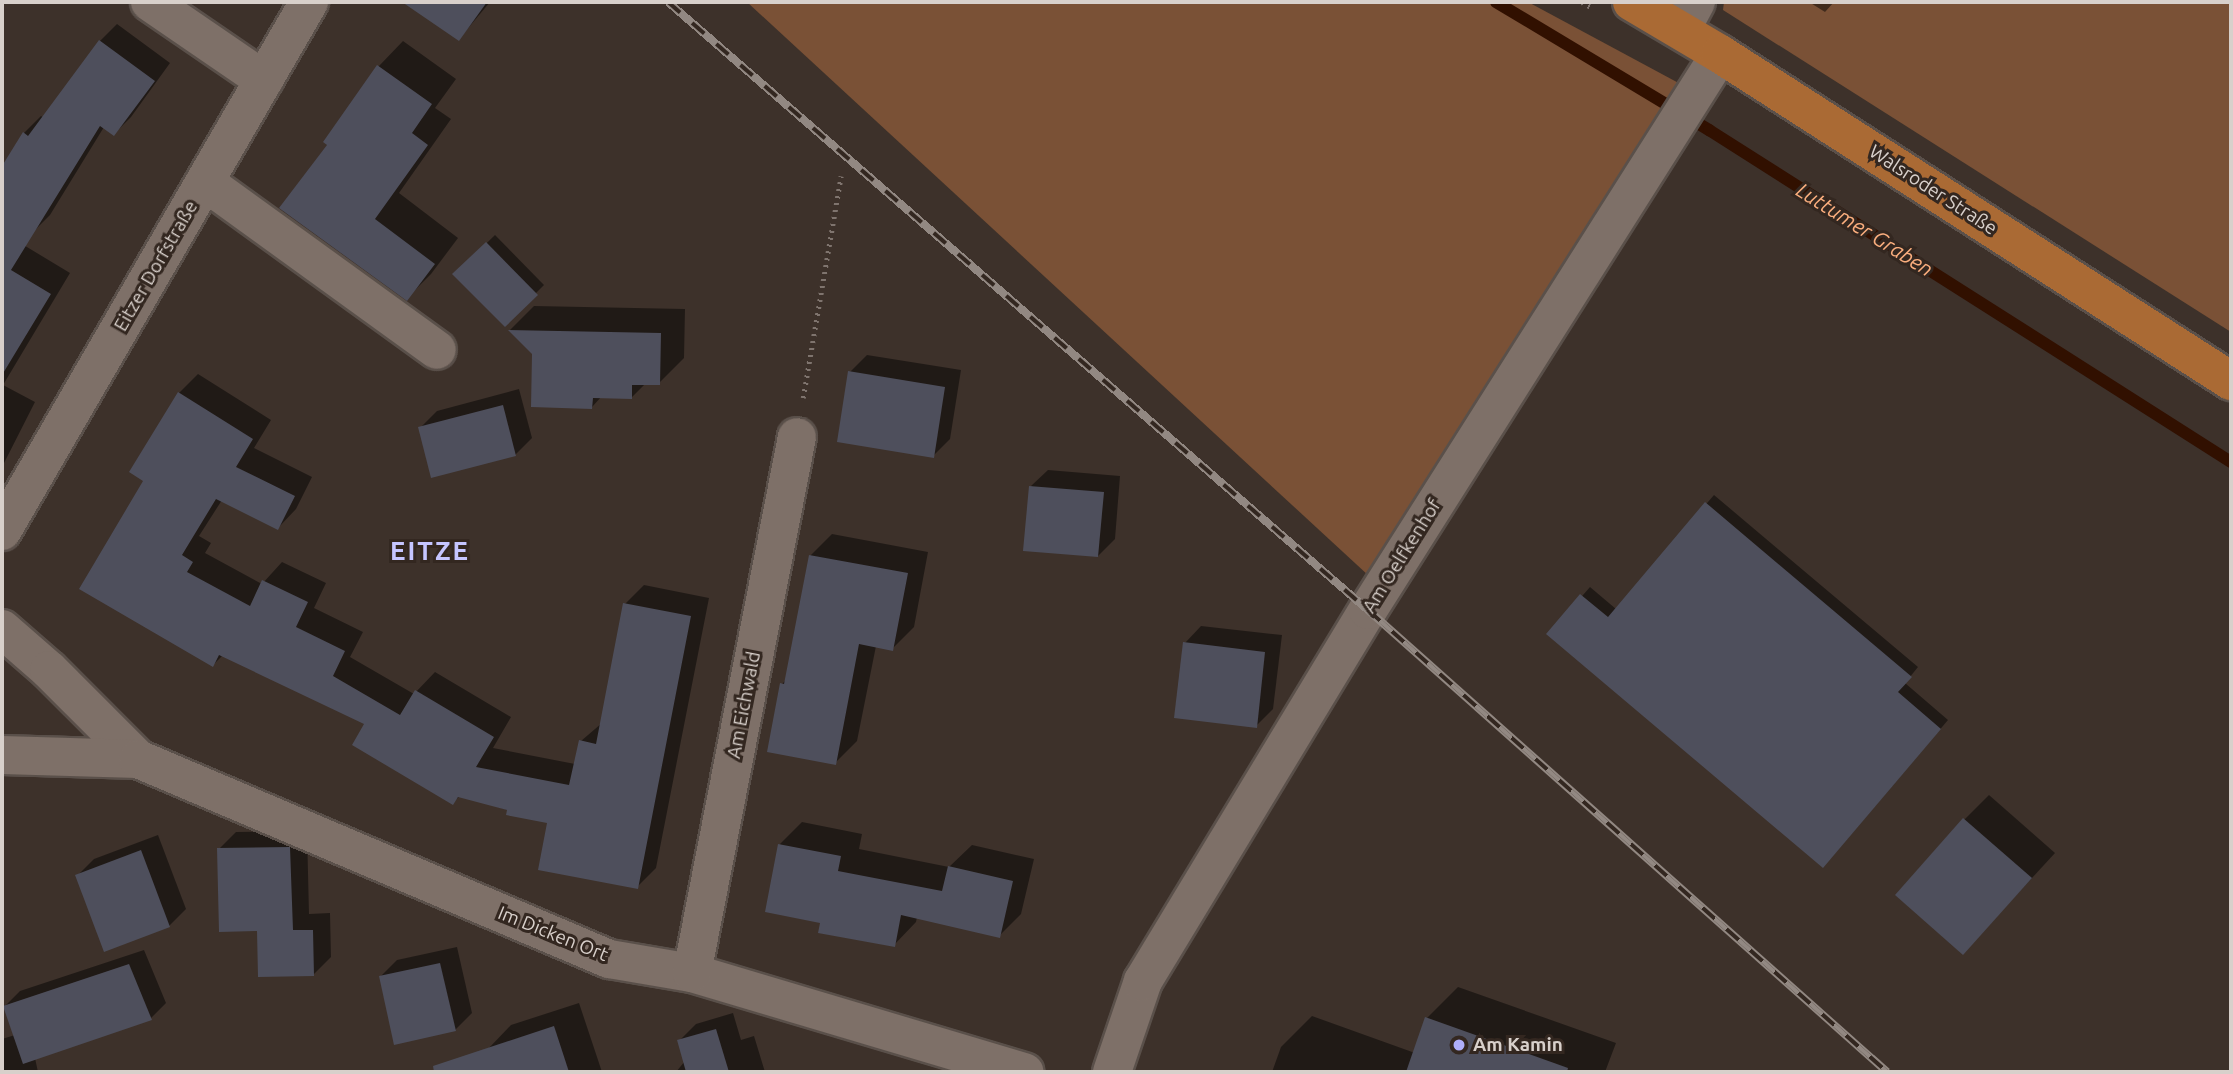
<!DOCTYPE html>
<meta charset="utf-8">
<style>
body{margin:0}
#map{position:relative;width:2233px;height:1074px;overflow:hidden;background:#3d312a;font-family:Ubuntu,sans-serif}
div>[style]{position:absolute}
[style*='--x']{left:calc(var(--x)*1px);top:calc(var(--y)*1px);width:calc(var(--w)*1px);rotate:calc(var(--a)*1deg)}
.green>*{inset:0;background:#7a5136}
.shadow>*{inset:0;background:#0007}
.stream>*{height:12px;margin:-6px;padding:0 6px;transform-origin:6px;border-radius:6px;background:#311000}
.building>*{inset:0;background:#4e4f5c}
.path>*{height:4.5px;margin-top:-2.25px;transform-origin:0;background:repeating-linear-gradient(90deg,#7f746e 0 2px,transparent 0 7px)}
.roads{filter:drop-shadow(2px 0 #5a504a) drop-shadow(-2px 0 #5a504a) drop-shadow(0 2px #5a504a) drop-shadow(0 -2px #5a504a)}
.minor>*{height:38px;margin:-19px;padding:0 19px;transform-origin:19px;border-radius:19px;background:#7e7068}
.major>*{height:38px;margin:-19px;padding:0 19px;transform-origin:19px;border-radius:19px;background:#aa6a34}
.rail>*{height:8px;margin-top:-4px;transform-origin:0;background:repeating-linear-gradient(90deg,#332720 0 16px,#928882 0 32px);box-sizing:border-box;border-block:2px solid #928882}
.dots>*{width:19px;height:19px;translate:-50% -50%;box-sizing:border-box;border:4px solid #332720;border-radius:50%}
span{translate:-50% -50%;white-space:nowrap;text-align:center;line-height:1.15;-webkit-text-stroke:6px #332720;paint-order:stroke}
.street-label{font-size:19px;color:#d8d0cb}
.poi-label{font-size:19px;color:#d8d0cb;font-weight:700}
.left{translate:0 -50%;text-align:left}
.water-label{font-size:21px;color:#f9ad7d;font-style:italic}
.district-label{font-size:26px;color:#c5c5ff;font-weight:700;letter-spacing:2px}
.frame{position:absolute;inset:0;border:4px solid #d8d0cb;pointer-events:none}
</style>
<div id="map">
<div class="green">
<div style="clip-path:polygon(747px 2px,1528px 2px,1686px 87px,1369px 576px)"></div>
<div style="clip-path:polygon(1724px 2px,2231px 2px,2231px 332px,1723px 10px)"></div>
</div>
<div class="shadow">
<div style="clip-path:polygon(410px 2px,490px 2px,459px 39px)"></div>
<div style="clip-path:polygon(1809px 2px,1834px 2px,1825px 12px)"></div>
<div style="clip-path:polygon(117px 24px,170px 63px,131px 117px,114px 134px,104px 127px,50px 215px,33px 232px,2px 213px,2px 169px,24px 133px,41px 116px,44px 118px,100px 41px)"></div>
<div style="clip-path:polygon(403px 41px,456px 79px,435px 108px,451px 119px,399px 193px,458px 238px,431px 274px,406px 299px,325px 141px,379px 66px)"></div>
<div style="clip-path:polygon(495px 235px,544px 285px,505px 324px,455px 274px)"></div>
<div style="clip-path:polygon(17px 241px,70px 273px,3px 385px,35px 402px,2px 467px,2px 256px)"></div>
<div style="clip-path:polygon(534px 306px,685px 309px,684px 358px,659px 383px,646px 383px,632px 397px,602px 396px,592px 407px,510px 330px)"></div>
<div style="clip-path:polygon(867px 355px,961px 370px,950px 439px,933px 456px,850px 372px)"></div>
<div style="clip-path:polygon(198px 374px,271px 420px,254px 448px,312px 477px,296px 509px,278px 528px,222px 500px,199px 536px,211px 543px,205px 553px,262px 584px,282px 562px,326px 583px,314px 608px,363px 632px,350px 657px,414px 694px,435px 672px,511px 717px,493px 748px,575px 764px,581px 741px,602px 723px,625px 604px,644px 585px,709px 598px,656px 868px,637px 887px,549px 822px,460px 796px,453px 802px,366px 723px,223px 655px,213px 665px,146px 480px,179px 393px)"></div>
<div style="clip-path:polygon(519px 389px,532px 438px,515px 455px,420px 428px,437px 411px)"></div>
<div style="clip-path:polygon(1048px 470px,1120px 476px,1115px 539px,1098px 556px,1031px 486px)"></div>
<div style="clip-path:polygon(1714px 495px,1918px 667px,1905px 683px,1948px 720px,1831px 858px,1549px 634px,1590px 587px,1616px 609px)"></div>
<div style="clip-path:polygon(832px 534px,928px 552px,914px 627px,892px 649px,876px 646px,857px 741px,835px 763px,782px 684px,787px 679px,811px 555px)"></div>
<div style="clip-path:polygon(1201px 626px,1282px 635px,1273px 709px,1256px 726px,1185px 643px)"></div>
<div style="clip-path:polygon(1989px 795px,2055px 853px,1963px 953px,1964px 820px)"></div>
<div style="clip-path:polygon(802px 822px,862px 834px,859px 849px,949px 867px,972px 845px,1034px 859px,1021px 914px,999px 936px,917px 917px,916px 922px,894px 945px,822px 921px,780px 844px)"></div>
<div style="clip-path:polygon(307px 831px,309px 914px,330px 913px,331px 957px,314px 974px,219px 849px,236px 832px)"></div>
<div style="clip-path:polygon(158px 835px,186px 909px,169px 926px,77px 876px,94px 859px)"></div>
<div style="clip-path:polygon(457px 947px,472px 1013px,455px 1030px,380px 977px,397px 960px)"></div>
<div style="clip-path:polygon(144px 950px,166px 1003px,151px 1018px,35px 1058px,38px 1072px,2px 1072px,2px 1039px,15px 1035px,5px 1006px,20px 991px)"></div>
<div style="clip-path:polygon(1458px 987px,1616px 1043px,1605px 1072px,1272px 1072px,1281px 1047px,1312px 1016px,1415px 1053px,1427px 1018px)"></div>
<div style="clip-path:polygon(579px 1003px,602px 1072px,494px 1072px,487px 1050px,511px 1025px)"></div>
<div style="clip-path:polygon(733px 1013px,741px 1040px,754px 1036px,765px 1072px,676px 1072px,685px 1061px,679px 1041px,696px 1024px)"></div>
</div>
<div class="stream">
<div style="--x:1496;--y:2;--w:249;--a:31"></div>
<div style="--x:1709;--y:130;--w:619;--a:32.46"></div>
</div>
<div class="building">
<div style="clip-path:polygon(402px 2px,487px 2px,459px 41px)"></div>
<div style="clip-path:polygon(99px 40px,155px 81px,114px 136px,100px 126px,11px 270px,51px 294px,2px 375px,2px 166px,23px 132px,28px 136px)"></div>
<div style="clip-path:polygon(377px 65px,432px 104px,412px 133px,428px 145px,375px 219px,435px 264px,407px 301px,279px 208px,327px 145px,323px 142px)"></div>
<div style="clip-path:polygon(486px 242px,538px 295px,505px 327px,452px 274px)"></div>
<div style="clip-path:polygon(508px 330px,661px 333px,660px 385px,632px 385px,632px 399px,593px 398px,592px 409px,531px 407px,532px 354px)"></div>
<div style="clip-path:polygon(848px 371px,945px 387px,934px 458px,837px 442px)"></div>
<div style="clip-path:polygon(178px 392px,253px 439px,236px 467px,295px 496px,278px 530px,216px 499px,182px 555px,193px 562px,187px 572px,250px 606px,262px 580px,308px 602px,296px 627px,345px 651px,333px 676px,400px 715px,415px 690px,494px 737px,476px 767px,569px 785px,579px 740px,596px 744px,623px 603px,691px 616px,638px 889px,538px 870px,547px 823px,506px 815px,507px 810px,458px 797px,453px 805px,352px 745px,364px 724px,219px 655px,213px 667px,79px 589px,143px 481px,129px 472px)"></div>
<div style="clip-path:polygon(503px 405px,516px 456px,431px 478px,418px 427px)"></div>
<div style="clip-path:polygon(1029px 486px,1104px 492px,1098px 557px,1023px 551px)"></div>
<div style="clip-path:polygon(1705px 502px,1912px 677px,1898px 692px,1941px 729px,1823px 868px,1546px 634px,1580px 594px,1608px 617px)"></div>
<div style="clip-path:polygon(809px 555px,908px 573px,893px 651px,859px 644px,836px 765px,767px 752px,780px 683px,784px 684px)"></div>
<div style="clip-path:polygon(1183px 642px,1265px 652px,1257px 728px,1174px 718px)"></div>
<div style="clip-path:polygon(1963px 818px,2032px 878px,1963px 955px,1895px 895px)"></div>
<div style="clip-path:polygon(778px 844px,841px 856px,838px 871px,942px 891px,948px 866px,1013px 881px,1000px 938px,901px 915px,895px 947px,818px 933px,820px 923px,765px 912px)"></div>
<div style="clip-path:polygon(290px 847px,293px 930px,313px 930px,314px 976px,258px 977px,257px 931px,219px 932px,217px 848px)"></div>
<div style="clip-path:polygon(141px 850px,170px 927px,104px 952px,75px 875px)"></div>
<div style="clip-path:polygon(440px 963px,456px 1031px,394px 1045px,379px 976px)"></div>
<div style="clip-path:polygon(129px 964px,152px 1020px,23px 1064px,3px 1006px)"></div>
<div style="clip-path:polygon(1425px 1017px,1568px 1068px,1567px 1072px,1406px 1072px)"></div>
<div style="clip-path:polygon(554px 1026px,569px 1072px,434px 1072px,433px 1066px)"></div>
<div style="clip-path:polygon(716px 1029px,729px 1072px,686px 1072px,677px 1040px)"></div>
</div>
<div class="path">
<div style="--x:1582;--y:2;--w:13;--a:29"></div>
<div style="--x:803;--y:398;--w:225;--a:-80.3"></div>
</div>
<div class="roads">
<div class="minor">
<div style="--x:150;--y:2;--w:138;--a:34.4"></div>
<div style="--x:1681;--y:30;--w:32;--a:-62"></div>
<div style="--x:205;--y:182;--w:286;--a:35.9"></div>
<div style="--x:2;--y:531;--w:612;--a:-59.87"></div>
<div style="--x:2;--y:629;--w:62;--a:41.1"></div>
<div style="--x:49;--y:670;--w:126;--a:45"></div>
<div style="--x:2;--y:755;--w:136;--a:1.7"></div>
<div style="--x:138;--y:759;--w:512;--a:23.01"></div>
<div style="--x:609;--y:959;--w:84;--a:9.6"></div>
<div style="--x:692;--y:973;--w:347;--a:16.6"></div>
<div style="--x:692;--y:973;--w:546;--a:-78.92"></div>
<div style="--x:1112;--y:1072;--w:96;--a:-71.2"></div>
<div style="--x:1143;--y:981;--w:434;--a:-58.8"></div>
<div style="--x:1368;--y:610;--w:658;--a:-57.66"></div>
</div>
<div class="major">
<div style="--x:1632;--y:2;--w:102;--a:30.6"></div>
<div style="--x:1720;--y:54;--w:607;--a:32.62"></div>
</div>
</div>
<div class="rail">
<div style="--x:668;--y:2;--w:927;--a:40.98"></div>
<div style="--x:1368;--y:610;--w:695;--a:41.67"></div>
</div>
<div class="dots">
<div style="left:1459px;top:1045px;background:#afaefa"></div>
</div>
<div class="street-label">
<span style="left:1933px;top:190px;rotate:33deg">Walsroder Straße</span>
<span style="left:156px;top:266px;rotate:-60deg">Eitzer Dorfstraße</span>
<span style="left:1402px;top:556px;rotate:-58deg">Am Oelfkenhof</span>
<span style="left:744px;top:705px;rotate:-79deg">Am Eichwald</span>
<span style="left:553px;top:934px;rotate:22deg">Im Dicken Ort</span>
</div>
<div class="poi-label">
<span class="left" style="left:1473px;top:1045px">Am Kamin</span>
</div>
<div class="water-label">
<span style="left:1865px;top:229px;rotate:32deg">Luttumer Graben</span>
</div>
<div class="district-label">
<span style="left:430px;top:551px">EITZE</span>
</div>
<div class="frame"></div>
</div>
